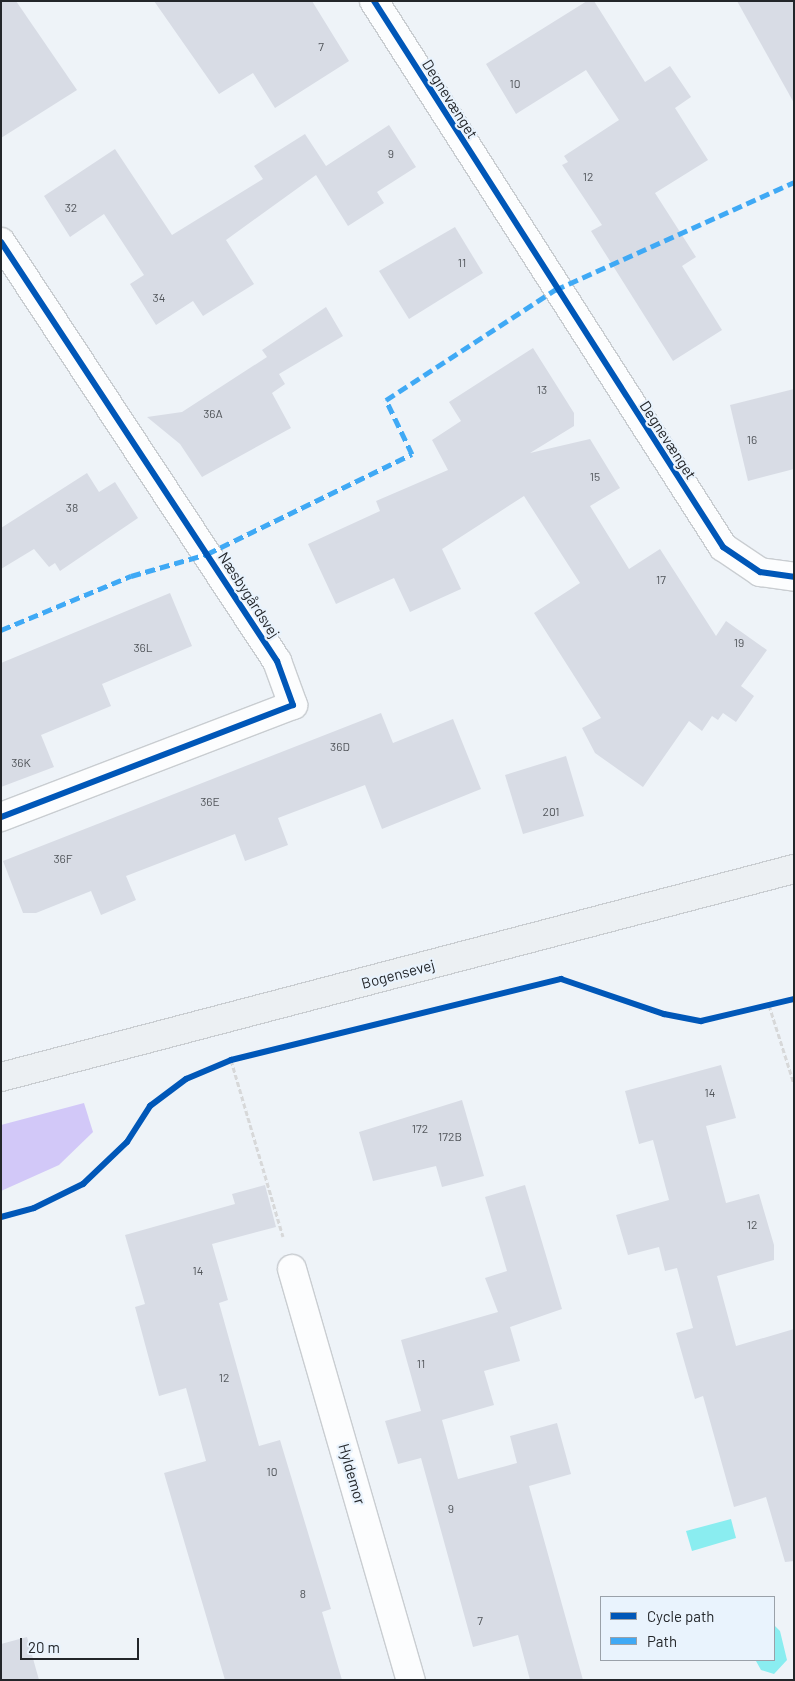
<!DOCTYPE html>
<meta charset="utf-8">
<style>
body{margin:0}
#map{position:relative;width:795px;height:1681px;overflow:hidden;background:#eef3f8;font-family:Barlow,sans-serif}
div>[style]{position:absolute}
[style*='--x']{left:calc(var(--x)*1px);top:calc(var(--y)*1px);width:calc(var(--w)*1px);rotate:calc(var(--a)*1deg)}
.forest>*{inset:0;background:#d2c8f8}
.water>*{inset:0;background:#8aedf0}
.building>*{inset:0;background:#d8dce5}
.path>*{height:3px;margin-top:-1.5px;transform-origin:0;background:repeating-linear-gradient(90deg,#d7d8d9 0 5px,transparent 0 7.5px)}
.roads{filter:drop-shadow(1px 0 #c9cdd1) drop-shadow(-1px 0 #c9cdd1) drop-shadow(0 1px #c9cdd1) drop-shadow(0 -1px #c9cdd1)}
.street>*{height:28px;margin:-14px;padding:0 14px;transform-origin:14px;border-radius:14px;background:#fcfdfe}
.secondary>*{height:28px;margin:-14px;padding:0 14px;transform-origin:14px;border-radius:14px;background:#ecf0f3}
.quiet>*{height:5px;margin-top:-2.5px;transform-origin:0;background:repeating-linear-gradient(90deg,#3fa9f5 0 10px,transparent 0 15px)}
.cycleway>*{height:6px;margin:-3px;padding:0 3px;transform-origin:3px;border-radius:3px;background:#0057b8}
span{translate:-50% -50%;white-space:nowrap;text-align:center;line-height:1.15;-webkit-text-stroke:4.5px #e9f3fd;paint-order:stroke}
.number-label{font-size:12px;color:#52565b}
.number-label span{-webkit-text-stroke-width:0}
.street-label{font-size:15px;color:#23262a}
.frame{position:absolute;inset:0;border:2px solid #23262a;pointer-events:none}
.legend{position:absolute;left:600px;top:1596px;width:175px;height:65px;box-sizing:border-box;background:#e9f3fd;border:1px solid #9aa1a9;margin:0;padding:6px 9px;list-style:none;font-size:15px;color:#23262a}
.legend li{display:flex;align-items:center;gap:10px;height:25px}
.legend b{width:25px;border:1px solid #9aa1a9}
.scale{position:absolute;left:20px;top:1638px;width:119px;height:22px;box-sizing:border-box;border:2px solid #23262a;border-top:0;padding-left:6px;font-size:15px;line-height:18px;white-space:nowrap;color:#23262a;-webkit-text-stroke:4px #e9f3fd;paint-order:stroke}
</style>
<div id="map">
<div class="forest">
<div style="clip-path:polygon(84px 1103px,93px 1132px,59px 1165px,1px 1191px,1px 1125px)"></div>
</div>
<div class="water">
<div style="clip-path:polygon(731px 1519px,736px 1538px,692px 1551px,686px 1531px)"></div>
<div style="clip-path:polygon(774px 1625px,780px 1631px,787px 1660px,774px 1674px,761px 1670px,756px 1661px,774px 1660px)"></div>
</div>
<div class="building">
<div style="clip-path:polygon(1px 1px,16px 1px,77px 90px,1px 138px)"></div>
<div style="clip-path:polygon(154px 1px,312px 1px,349px 61px,275px 108px,253px 73px,219px 94px)"></div>
<div style="clip-path:polygon(587px 1px,594px 1px,645px 82px,670px 66px,691px 97px,675px 108px,708px 160px,655px 193px,696px 257px,682px 266px,722px 330px,673px 361px,591px 231px,602px 225px,562px 165px,568px 162px,564px 156px,619px 120px,586px 70px,516px 114px,486px 64px)"></div>
<div style="clip-path:polygon(737px 1px,794px 1px,794px 103px)"></div>
<div style="clip-path:polygon(389px 125px,416px 167px,377px 192px,384px 203px,348px 226px,316px 175px,226px 240px,254px 284px,203px 316px,193px 301px,156px 325px,130px 284px,144px 275px,104px 214px,70px 237px,44px 196px,115px 149px,172px 235px,263px 179px,254px 166px,305px 134px,326px 166px)"></div>
<div style="clip-path:polygon(455px 227px,483px 273px,409px 319px,379px 271px)"></div>
<div style="clip-path:polygon(326px 307px,343px 336px,279px 374px,285px 384px,272px 393px,291px 428px,202px 477px,180px 444px,147px 417px,182px 412px,267px 357px,262px 350px)"></div>
<div style="clip-path:polygon(533px 348px,574px 413px,574px 426px,530px 453px,590px 439px,620px 488px,590px 506px,629px 569px,660px 549px,716px 636px,726px 621px,767px 650px,741px 686px,754px 696px,736px 722px,723px 713px,718px 720px,712px 716px,702px 731px,689px 721px,643px 787px,595px 753px,582px 728px,601px 718px,534px 613px,580px 583px,524px 496px,442px 549px,461px 589px,410px 612px,394px 578px,336px 604px,308px 544px,380px 511px,376px 501px,448px 470px,432px 440px,461px 421px,449px 402px)"></div>
<div style="clip-path:polygon(794px 389px,794px 469px,748px 481px,730px 405px)"></div>
<div style="clip-path:polygon(87px 473px,99px 492px,115px 482px,138px 518px,60px 571px,55px 563px,49px 567px,34px 549px,1px 569px,1px 528px)"></div>
<div style="clip-path:polygon(170px 593px,192px 646px,102px 684px,111px 706px,41px 735px,54px 767px,1px 787px,1px 663px)"></div>
<div style="clip-path:polygon(381px 713px,393px 743px,453px 719px,481px 789px,382px 829px,365px 785px,278px 818px,288px 845px,245px 861px,235px 834px,126px 876px,136px 900px,101px 915px,91px 891px,36px 913px,23px 913px,3px 861px)"></div>
<div style="clip-path:polygon(566px 756px,584px 816px,523px 834px,505px 775px)"></div>
<div style="clip-path:polygon(721px 1065px,736px 1118px,706px 1126px,726px 1203px,759px 1194px,774px 1245px,774px 1260px,717px 1276px,736px 1346px,794px 1329px,794px 1561px,785px 1562px,766px 1497px,734px 1507px,703px 1396px,695px 1399px,676px 1333px,693px 1328px,677px 1268px,665px 1271px,659px 1247px,628px 1255px,616px 1215px,669px 1200px,653px 1140px,639px 1144px,625px 1091px)"></div>
<div style="clip-path:polygon(462px 1100px,484px 1176px,442px 1187px,436px 1166px,373px 1181px,359px 1132px)"></div>
<div style="clip-path:polygon(265px 1185px,276px 1227px,212px 1244px,228px 1300px,219px 1303px,259px 1446px,280px 1440px,331px 1609px,322px 1612px,342px 1680px,225px 1680px,164px 1473px,206px 1461px,186px 1388px,159px 1396px,135px 1307px,145px 1304px,125px 1235px,235px 1204px,232px 1194px)"></div>
<div style="clip-path:polygon(525px 1185px,562px 1309px,510px 1327px,520px 1361px,484px 1371px,494px 1405px,442px 1420px,458px 1479px,517px 1463px,510px 1436px,557px 1423px,571px 1474px,529px 1486px,583px 1680px,530px 1680px,518px 1635px,473px 1647px,421px 1458px,398px 1464px,385px 1421px,421px 1411px,401px 1340px,498px 1312px,485px 1278px,507px 1271px,485px 1197px)"></div>
<div style="clip-path:polygon(27px 1637px,39px 1680px,1px 1680px,1px 1644px)"></div>
</div>
<div class="path">
<div style="--x:769;--y:1005;--w:83;--a:72.4"></div>
<div style="--x:231;--y:1060;--w:184;--a:73.6"></div>
</div>
<div class="roads">
<div class="street">
<div style="--x:374;--y:1;--w:648;--a:57.41"></div>
<div style="--x:723;--y:547;--w:45;--a:34"></div>
<div style="--x:760;--y:572;--w:34;--a:8"></div>
<div style="--x:1;--y:242;--w:502;--a:56.63"></div>
<div style="--x:277;--y:661;--w:47;--a:70"></div>
<div style="--x:293;--y:705;--w:313;--a:159"></div>
<div style="--x:292;--y:1269;--w:428;--a:73.9"></div>
</div>
<div class="secondary">
<div style="--x:1;--y:1077;--w:820;--a:-14.7"></div>
</div>
</div>
<div class="quiet">
<div style="--x:1;--y:630;--w:141;--a:-22.6"></div>
<div style="--x:131;--y:576;--w:79;--a:-16.1"></div>
<div style="--x:207;--y:554;--w:228;--a:-26"></div>
<div style="--x:412;--y:454;--w:60;--a:-115.7"></div>
<div style="--x:386;--y:400;--w:202;--a:-33.1"></div>
<div style="--x:555;--y:290;--w:262;--a:-24.3"></div>
</div>
<div class="cycleway">
<div style="--x:374;--y:1;--w:648;--a:57.41"></div>
<div style="--x:723;--y:547;--w:45;--a:34"></div>
<div style="--x:760;--y:572;--w:34;--a:8"></div>
<div style="--x:1;--y:242;--w:502;--a:56.63"></div>
<div style="--x:277;--y:661;--w:47;--a:70"></div>
<div style="--x:293;--y:705;--w:313;--a:159"></div>
<div style="--x:1;--y:1217;--w:34;--a:-15"></div>
<div style="--x:34;--y:1208;--w:55;--a:-26.1"></div>
<div style="--x:83;--y:1184;--w:61;--a:-43.7"></div>
<div style="--x:127;--y:1142;--w:43;--a:-57.4"></div>
<div style="--x:150;--y:1106;--w:45;--a:-36.9"></div>
<div style="--x:186;--y:1079;--w:49;--a:-22.9"></div>
<div style="--x:231;--y:1060;--w:340;--a:-13.8"></div>
<div style="--x:561;--y:979;--w:109;--a:18.8"></div>
<div style="--x:664;--y:1014;--w:38;--a:11"></div>
<div style="--x:701;--y:1021;--w:96;--a:-13.3"></div>
</div>
<div class="number-label">
<span style="left:321px;top:47px">7</span>
<span style="left:515px;top:84px">10</span>
<span style="left:391px;top:154px">9</span>
<span style="left:588px;top:177px">12</span>
<span style="left:71px;top:208px">32</span>
<span style="left:462px;top:263px">11</span>
<span style="left:159px;top:298px">34</span>
<span style="left:542px;top:390px">13</span>
<span style="left:213px;top:414px">36A</span>
<span style="left:752px;top:440px">16</span>
<span style="left:595px;top:477px">15</span>
<span style="left:72px;top:508px">38</span>
<span style="left:661px;top:580px">17</span>
<span style="left:739px;top:643px">19</span>
<span style="left:143px;top:648px">36L</span>
<span style="left:340px;top:747px">36D</span>
<span style="left:21px;top:763px">36K</span>
<span style="left:210px;top:802px">36E</span>
<span style="left:551px;top:812px">201</span>
<span style="left:63px;top:859px">36F</span>
<span style="left:710px;top:1093px">14</span>
<span style="left:420px;top:1129px">172</span>
<span style="left:450px;top:1137px">172B</span>
<span style="left:752px;top:1225px">12</span>
<span style="left:198px;top:1271px">14</span>
<span style="left:421px;top:1364px">11</span>
<span style="left:224px;top:1378px">12</span>
<span style="left:272px;top:1472px">10</span>
<span style="left:451px;top:1509px">9</span>
<span style="left:303px;top:1594px">8</span>
<span style="left:480px;top:1621px">7</span>
</div>
<div class="street-label">
<span style="left:450px;top:99px;rotate:58deg">Degnevænget</span>
<span style="left:668px;top:440px;rotate:57deg">Degnevænget</span>
<span style="left:249px;top:595px;rotate:57deg">Næsbygårdsvej</span>
<span style="left:398px;top:974px;rotate:-15deg">Bogensevej</span>
<span style="left:352px;top:1474px;rotate:74deg">Hyldemor</span>
</div>
<div class="frame"></div>
<ul class="legend">
<li><b style="height:6px;background:#0057b8"></b>Cycle path</li>
<li><b style="height:6px;background:#3fa9f5"></b>Path</li>
</ul>
<div class="scale">20 m</div>
</div>
